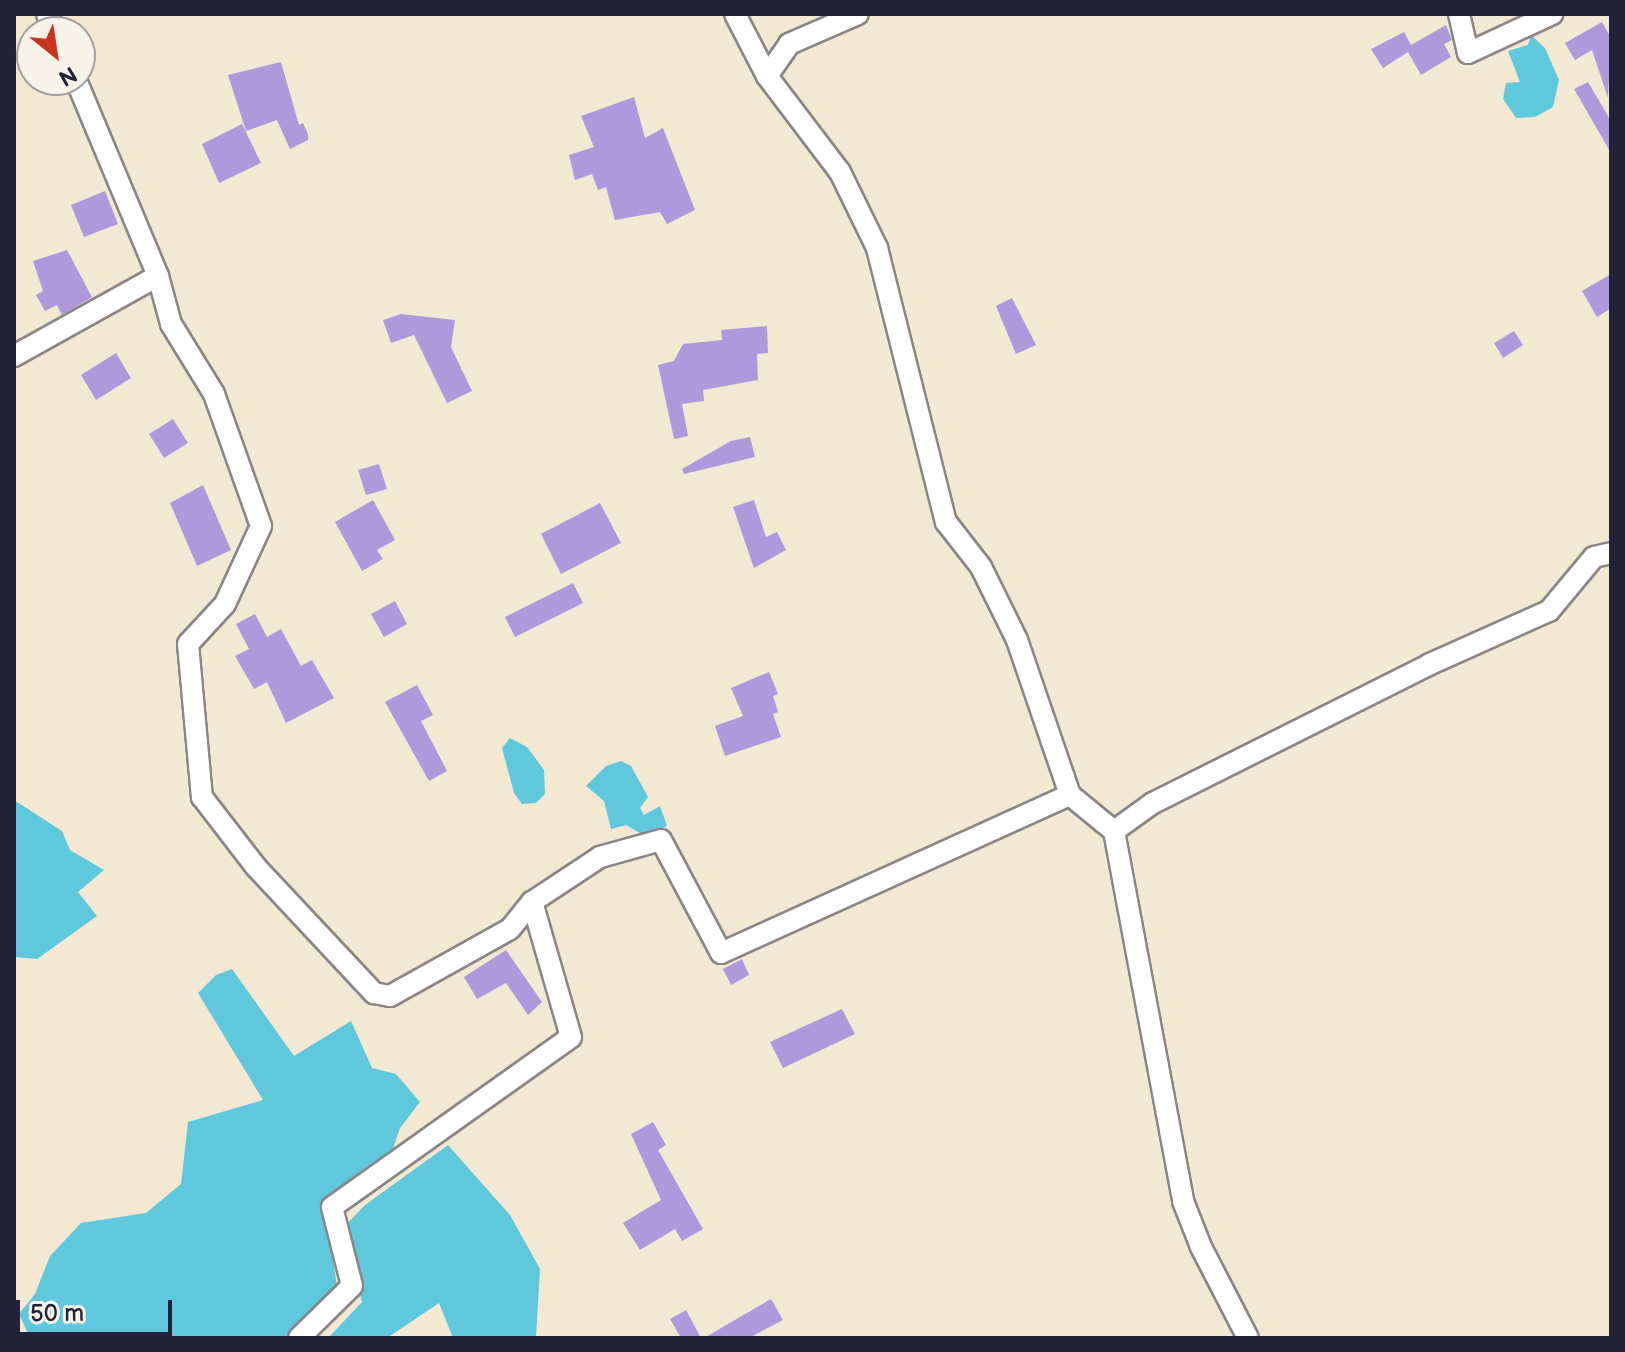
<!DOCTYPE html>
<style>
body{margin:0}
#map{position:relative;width:1625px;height:1352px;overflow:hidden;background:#f3e8d2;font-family:"Balsamiq Sans",sans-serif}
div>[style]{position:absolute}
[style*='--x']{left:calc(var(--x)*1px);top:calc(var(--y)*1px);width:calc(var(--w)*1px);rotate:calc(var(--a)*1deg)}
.water>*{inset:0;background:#60c8dc}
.building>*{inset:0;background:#af99dc}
.roads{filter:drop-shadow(2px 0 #8a8586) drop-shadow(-2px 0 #8a8586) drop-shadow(0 2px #8a8586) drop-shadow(0 -2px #8a8586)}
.minor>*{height:20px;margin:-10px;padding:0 10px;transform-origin:10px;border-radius:10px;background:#fff}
span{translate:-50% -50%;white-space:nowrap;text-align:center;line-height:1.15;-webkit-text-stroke:6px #f7f3e8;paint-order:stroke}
.frame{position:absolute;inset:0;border:16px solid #22223b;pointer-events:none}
.north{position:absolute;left:16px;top:16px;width:80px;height:80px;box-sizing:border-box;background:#f7f3e8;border:2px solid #a29fa3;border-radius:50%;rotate:150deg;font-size:22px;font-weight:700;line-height:32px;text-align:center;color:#22223b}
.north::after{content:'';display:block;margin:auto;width:28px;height:36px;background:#c8321e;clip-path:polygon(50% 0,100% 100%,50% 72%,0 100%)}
.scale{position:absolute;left:16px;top:1300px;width:156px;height:36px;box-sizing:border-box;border:4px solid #22223b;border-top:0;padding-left:10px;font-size:24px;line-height:28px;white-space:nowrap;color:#22223b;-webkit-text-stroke:6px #f7f3e8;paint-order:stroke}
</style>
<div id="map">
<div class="water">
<div style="clip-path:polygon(1531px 35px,1545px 48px,1559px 80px,1553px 107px,1535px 117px,1516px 118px,1503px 99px,1506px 83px,1520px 82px,1508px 51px,1528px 45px)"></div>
<div style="clip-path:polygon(510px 738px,527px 747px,544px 770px,545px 794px,536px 803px,522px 804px,514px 793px,502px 748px)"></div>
<div style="clip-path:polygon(621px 761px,631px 766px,648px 797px,640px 808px,644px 815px,660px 806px,667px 826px,645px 836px,626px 825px,611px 829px,604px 801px,586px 786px,606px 766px)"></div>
<div style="clip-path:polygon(14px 800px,62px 831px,70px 850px,104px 870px,78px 892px,97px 916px,37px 959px,14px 957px)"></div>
<div style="clip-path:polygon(232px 969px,294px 1056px,351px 1021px,372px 1068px,396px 1074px,420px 1102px,400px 1128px,387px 1166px,326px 1214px,339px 1299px,302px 1338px,30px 1338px,19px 1314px,35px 1294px,50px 1256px,81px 1223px,146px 1213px,181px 1184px,188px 1122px,263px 1100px,198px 993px,216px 975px)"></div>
<div style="clip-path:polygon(448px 1145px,510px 1215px,540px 1269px,536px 1338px,453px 1338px,439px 1303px,387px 1338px,328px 1338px,362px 1302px,343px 1228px,365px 1205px)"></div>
</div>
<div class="building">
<div style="clip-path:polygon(1602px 22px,1611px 38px,1608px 98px,1592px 50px,1575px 60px,1565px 43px)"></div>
<div style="clip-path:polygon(1446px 25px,1452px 40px,1444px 44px,1451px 57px,1421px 75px,1408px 52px,1383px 68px,1371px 49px,1404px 32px,1411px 45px)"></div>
<div style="clip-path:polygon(281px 62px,299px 125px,303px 123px,308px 134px,308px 140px,290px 149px,277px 120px,246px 131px,228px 75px)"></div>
<div style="clip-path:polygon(1588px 82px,1611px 121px,1611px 153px,1574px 89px)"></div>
<div style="clip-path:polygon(634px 97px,645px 138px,663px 128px,695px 210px,667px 224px,660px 212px,615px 220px,606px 187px,598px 190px,592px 174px,575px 180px,569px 155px,594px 147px,581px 116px)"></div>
<div style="clip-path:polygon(242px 124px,261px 163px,219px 183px,202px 144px)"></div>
<div style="clip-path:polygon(105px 191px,118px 224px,84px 237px,71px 205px)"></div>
<div style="clip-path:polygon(67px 250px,92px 297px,62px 315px,57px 305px,45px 311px,36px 295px,43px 291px,33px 261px)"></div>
<div style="clip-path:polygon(1611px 274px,1611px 308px,1597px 317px,1582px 291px)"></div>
<div style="clip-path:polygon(1012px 298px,1036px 345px,1016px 354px,996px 306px)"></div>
<div style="clip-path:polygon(401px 314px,455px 320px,451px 347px,472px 391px,447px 403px,414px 335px,391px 343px,383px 320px)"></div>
<div style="clip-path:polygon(767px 326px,768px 353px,757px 354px,758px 380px,703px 390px,704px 401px,682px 404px,688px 436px,674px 439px,658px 365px,674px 361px,683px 344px,722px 340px,721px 330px)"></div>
<div style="clip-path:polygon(1514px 331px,1523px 345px,1503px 358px,1494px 343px)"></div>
<div style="clip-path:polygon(116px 353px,131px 378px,96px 400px,81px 375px)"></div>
<div style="clip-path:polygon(173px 419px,188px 443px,164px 458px,149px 434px)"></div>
<div style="clip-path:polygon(750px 437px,755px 457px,684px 474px,682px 469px,731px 441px)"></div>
<div style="clip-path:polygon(379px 464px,387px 489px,366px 495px,358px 470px)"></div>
<div style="clip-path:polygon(203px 485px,231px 550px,197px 566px,170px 503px)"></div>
<div style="clip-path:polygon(373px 500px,395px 540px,377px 550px,383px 559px,362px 571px,335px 522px)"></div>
<div style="clip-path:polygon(754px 500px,766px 537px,777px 532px,786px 550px,754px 568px,733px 507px)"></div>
<div style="clip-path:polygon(600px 503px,621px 543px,561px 574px,541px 534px)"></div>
<div style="clip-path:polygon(573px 583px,583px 603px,515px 637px,505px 617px)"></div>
<div style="clip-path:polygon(395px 601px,407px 624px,384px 637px,371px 614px)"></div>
<div style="clip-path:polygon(255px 614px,267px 637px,281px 629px,301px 666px,312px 660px,334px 698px,286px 723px,267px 682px,254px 689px,235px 656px,249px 649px,236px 624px)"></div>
<div style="clip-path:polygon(769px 672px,778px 694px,773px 696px,778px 712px,773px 714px,781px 737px,725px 756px,715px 726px,743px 716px,731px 688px)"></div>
<div style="clip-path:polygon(417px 685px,433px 715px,421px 721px,447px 771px,429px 781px,385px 702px)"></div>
<div style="clip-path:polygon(506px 950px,542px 1002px,528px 1015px,506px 983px,477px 999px,464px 977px)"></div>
<div style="clip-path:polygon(742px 959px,749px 975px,731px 985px,723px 969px)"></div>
<div style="clip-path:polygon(842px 1009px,855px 1034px,783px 1068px,770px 1042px)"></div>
<div style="clip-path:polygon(653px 1122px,666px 1145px,658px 1150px,703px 1229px,682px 1241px,675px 1229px,640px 1250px,623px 1223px,661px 1200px,631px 1134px)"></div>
<div style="clip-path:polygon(771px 1299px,783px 1320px,749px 1338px,704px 1338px)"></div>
<div style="clip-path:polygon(686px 1310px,701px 1338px,681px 1338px,670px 1319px)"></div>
</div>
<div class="roads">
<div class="minor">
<div style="--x:47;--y:14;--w:20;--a:66"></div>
<div style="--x:735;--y:14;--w:70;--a:62.7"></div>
<div style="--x:767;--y:76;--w:121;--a:52.8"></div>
<div style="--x:840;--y:172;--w:85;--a:64"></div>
<div style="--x:877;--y:248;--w:283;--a:75.9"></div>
<div style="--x:946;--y:522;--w:57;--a:52.1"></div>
<div style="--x:981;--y:567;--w:81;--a:63.7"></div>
<div style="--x:1017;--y:640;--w:164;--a:71.1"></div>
<div style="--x:1459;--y:14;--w:40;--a:77"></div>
<div style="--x:1468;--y:53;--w:93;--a:-24.9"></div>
<div style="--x:767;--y:76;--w:39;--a:-55"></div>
<div style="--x:789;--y:44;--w:75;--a:-23.5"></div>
<div style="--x:158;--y:276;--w:50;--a:74.8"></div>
<div style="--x:171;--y:324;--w:82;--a:58.4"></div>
<div style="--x:214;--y:394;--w:140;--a:70.4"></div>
<div style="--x:261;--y:526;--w:86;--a:114.8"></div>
<div style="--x:225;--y:604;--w:54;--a:132.8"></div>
<div style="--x:188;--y:644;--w:154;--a:84.8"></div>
<div style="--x:202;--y:797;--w:88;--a:52.4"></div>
<div style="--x:256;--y:867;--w:173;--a:46.9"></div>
<div style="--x:374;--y:993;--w:16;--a:11"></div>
<div style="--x:390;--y:996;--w:137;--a:-29.2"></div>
<div style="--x:510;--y:929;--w:35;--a:-51"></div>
<div style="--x:14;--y:356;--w:165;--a:-29.1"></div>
<div style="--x:158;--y:276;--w:212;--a:-112.7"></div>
<div style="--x:1114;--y:831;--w:376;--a:79.4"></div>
<div style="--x:1183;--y:1201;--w:49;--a:68.6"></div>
<div style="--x:1201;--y:1247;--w:102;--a:62.7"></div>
<div style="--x:299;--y:1338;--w:74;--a:-44.5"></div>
<div style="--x:352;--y:1286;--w:81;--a:-104.2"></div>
<div style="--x:332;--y:1207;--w:293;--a:-35.4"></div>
<div style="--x:571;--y:1037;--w:141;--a:-106.1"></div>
<div style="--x:532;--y:902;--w:82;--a:-33.5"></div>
<div style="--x:600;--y:857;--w:63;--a:-15.6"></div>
<div style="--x:661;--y:840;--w:128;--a:62"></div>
<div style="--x:721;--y:953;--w:383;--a:-24.4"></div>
<div style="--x:1070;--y:795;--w:57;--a:39.3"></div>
<div style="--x:1114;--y:831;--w:48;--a:-35.7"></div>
<div style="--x:1153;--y:803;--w:308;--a:-26.6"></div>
<div style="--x:1428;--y:665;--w:133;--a:-24.1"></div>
<div style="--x:1549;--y:611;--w:70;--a:-50.2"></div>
<div style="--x:1594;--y:557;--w:17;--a:-13"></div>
</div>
</div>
<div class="frame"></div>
<div class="north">N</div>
<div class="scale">50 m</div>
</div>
